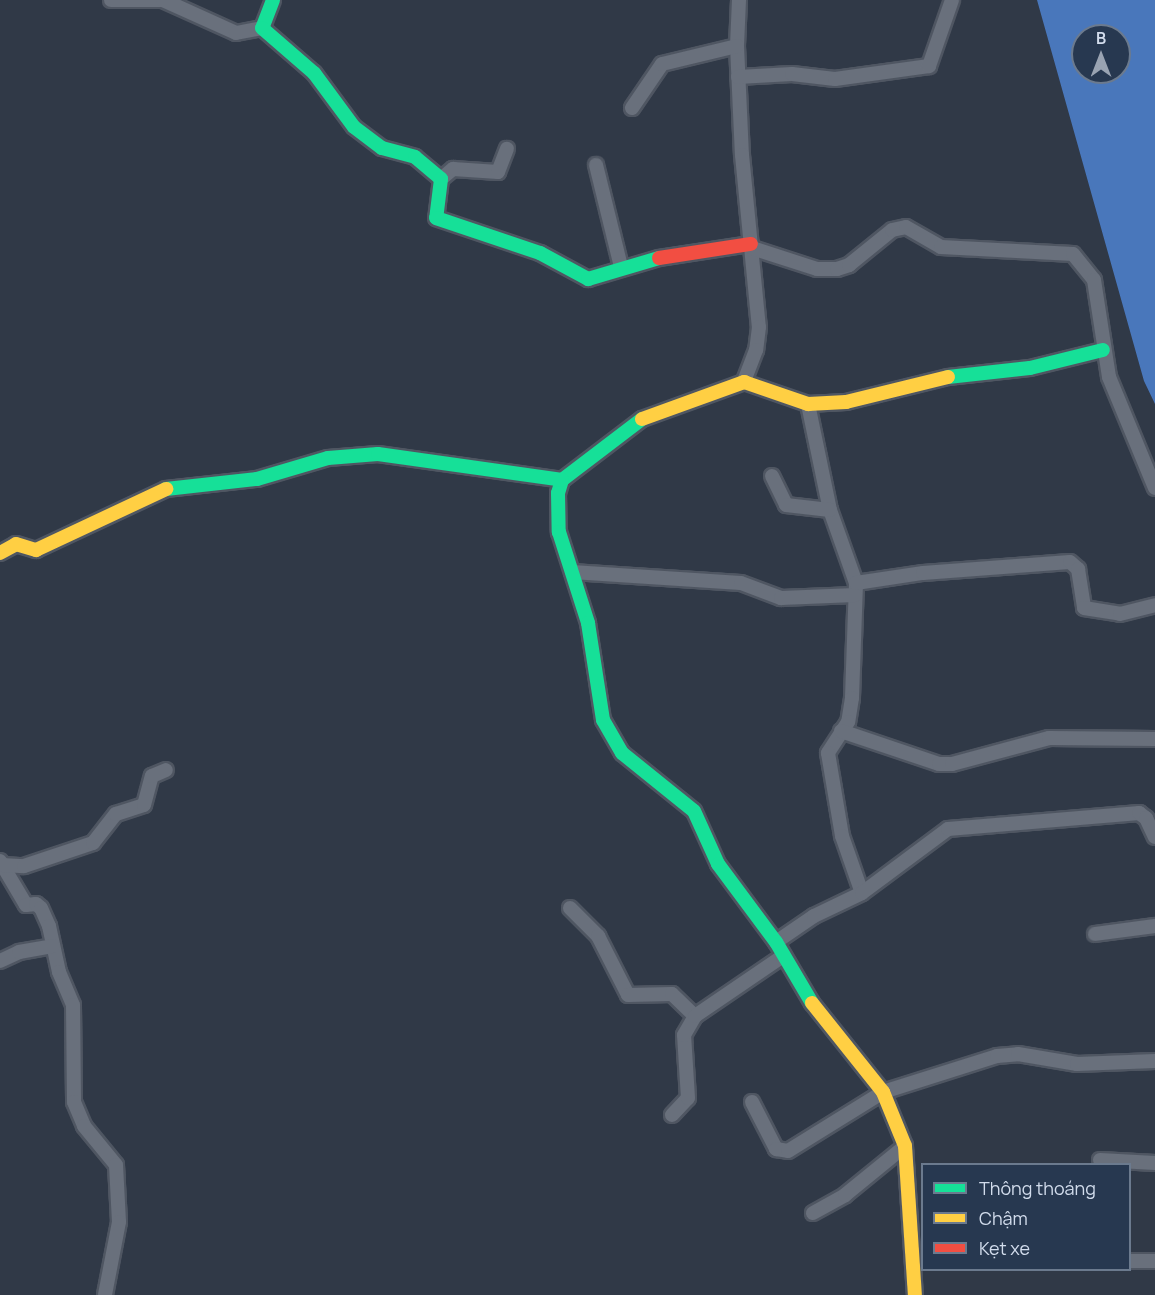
<!DOCTYPE html>
<meta charset="utf-8">
<style>
body{margin:0}
#map{position:relative;width:1155px;height:1295px;overflow:hidden;background:#303947;font-family:Manrope,sans-serif}
div>[style]{position:absolute}
[style*='--x']{left:calc(var(--x)*1px);top:calc(var(--y)*1px);width:calc(var(--w)*1px);rotate:calc(var(--a)*1deg)}
.water>*{inset:0;background:#4977bb}
.roads{filter:drop-shadow(2px 0 #4f5662) drop-shadow(-2px 0 #4f5662) drop-shadow(0 2px #4f5662) drop-shadow(0 -2px #4f5662)}
.street>*{height:14px;margin:-7px;padding:0 7px;transform-origin:7px;border-radius:7px;background:#69707c}
.fast>*{height:14px;margin:-7px;padding:0 7px;transform-origin:7px;border-radius:7px;background:#16e098}
.slow>*{height:14px;margin:-7px;padding:0 7px;transform-origin:7px;border-radius:7px;background:#ffcf43}
.jam>*{height:14px;margin:-7px;padding:0 7px;transform-origin:7px;border-radius:7px;background:#f24e42}
span{translate:-50% -50%;white-space:nowrap;text-align:center;line-height:1.15;-webkit-text-stroke:6px #273850;paint-order:stroke}
.legend{position:absolute;left:921px;top:1163px;width:210px;height:108px;box-sizing:border-box;background:#273850;border:2px solid #6b7a8e;margin:0;padding:8px 10px;list-style:none;font-size:18px;color:#d2dcec}
.legend li{display:flex;align-items:center;gap:12px;height:30px}
.legend b{width:30px;border:2px solid #6b7a8e}
.north{position:absolute;left:1071px;top:24px;width:60px;height:60px;box-sizing:border-box;background:#273850;border:2px solid #6b7a8e;border-radius:50%;rotate:0deg;font-size:16px;font-weight:700;line-height:24px;text-align:center;color:#d2dcec}
.north::after{content:'';display:block;margin:auto;width:21px;height:27px;background:#99a3b2;clip-path:polygon(50% 0,100% 100%,50% 72%,0 100%)}
</style>
<div id="map">
<div class="water">
<div style="clip-path:polygon(evenodd,1037px 0,1155px 0,1155px 404px,1144px 381px,1037px 0,1083px 36px,1119px 36px,1119px 72px,1083px 72px,1083px 36px)"></div>
</div>
<div class="roads">
<div class="street">
<div style="--x:111;--y:0;--w:52;--a:0"></div>
<div style="--x:163;--y:0;--w:80;--a:24.3"></div>
<div style="--x:236;--y:33;--w:26;--a:-11"></div>
<div style="--x:739;--y:0;--w:46;--a:92.5"></div>
<div style="--x:737;--y:46;--w:109;--a:87.4"></div>
<div style="--x:742;--y:155;--w:173;--a:84.4"></div>
<div style="--x:759;--y:327;--w:23;--a:97"></div>
<div style="--x:756;--y:350;--w:34;--a:111"></div>
<div style="--x:738;--y:77;--w:54;--a:-3.2"></div>
<div style="--x:792;--y:74;--w:43;--a:6.6"></div>
<div style="--x:835;--y:79;--w:95;--a:-7.9"></div>
<div style="--x:929;--y:66;--w:70;--a:-70.8"></div>
<div style="--x:632;--y:108;--w:53;--a:-55.7"></div>
<div style="--x:662;--y:64;--w:77;--a:-13.5"></div>
<div style="--x:596;--y:165;--w:105;--a:76.2"></div>
<div style="--x:441;--y:179;--w:16;--a:-40"></div>
<div style="--x:453;--y:169;--w:45;--a:3.8"></div>
<div style="--x:498;--y:172;--w:25;--a:-69"></div>
<div style="--x:752;--y:248;--w:68;--a:17.9"></div>
<div style="--x:817;--y:269;--w:20;--a:0"></div>
<div style="--x:837;--y:269;--w:13;--a:-18"></div>
<div style="--x:849;--y:265;--w:55;--a:-39.1"></div>
<div style="--x:892;--y:230;--w:14;--a:-12"></div>
<div style="--x:906;--y:227;--w:40;--a:29.7"></div>
<div style="--x:941;--y:247;--w:132;--a:3"></div>
<div style="--x:1073;--y:254;--w:33;--a:51"></div>
<div style="--x:1094;--y:280;--w:98;--a:81.2"></div>
<div style="--x:1109;--y:377;--w:120;--a:67.5"></div>
<div style="--x:808;--y:404;--w:108;--a:78.3"></div>
<div style="--x:830;--y:510;--w:77;--a:70.4"></div>
<div style="--x:856;--y:583;--w:115;--a:92"></div>
<div style="--x:852;--y:698;--w:24;--a:99"></div>
<div style="--x:848;--y:722;--w:37;--a:123"></div>
<div style="--x:828;--y:753;--w:84;--a:80.4"></div>
<div style="--x:842;--y:836;--w:60;--a:70.7"></div>
<div style="--x:772;--y:476;--w:32;--a:64"></div>
<div style="--x:786;--y:505;--w:44;--a:6.5"></div>
<div style="--x:572;--y:572;--w:169;--a:3.7"></div>
<div style="--x:741;--y:583;--w:43;--a:20.6"></div>
<div style="--x:781;--y:598;--w:74;--a:-2.3"></div>
<div style="--x:856;--y:583;--w:68;--a:-8.5"></div>
<div style="--x:923;--y:573;--w:147;--a:-4.3"></div>
<div style="--x:1070;--y:562;--w:11;--a:41"></div>
<div style="--x:1078;--y:569;--w:39;--a:81"></div>
<div style="--x:1084;--y:608;--w:36;--a:9"></div>
<div style="--x:1120;--y:614;--w:36;--a:-14"></div>
<div style="--x:841;--y:731;--w:103;--a:18.6"></div>
<div style="--x:939;--y:764;--w:13;--a:0"></div>
<div style="--x:952;--y:764;--w:100;--a:-15"></div>
<div style="--x:1049;--y:738;--w:106;--a:0.5"></div>
<div style="--x:0;--y:861;--w:51;--a:59.4"></div>
<div style="--x:26;--y:905;--w:10;--a:-6"></div>
<div style="--x:36;--y:904;--w:6;--a:39"></div>
<div style="--x:41;--y:908;--w:20;--a:66"></div>
<div style="--x:49;--y:926;--w:47;--a:77.7"></div>
<div style="--x:59;--y:972;--w:36;--a:67"></div>
<div style="--x:73;--y:1005;--w:97;--a:89.4"></div>
<div style="--x:74;--y:1102;--w:26;--a:67"></div>
<div style="--x:84;--y:1126;--w:50;--a:50.6"></div>
<div style="--x:116;--y:1165;--w:57;--a:87"></div>
<div style="--x:119;--y:1222;--w:74;--a:100.9"></div>
<div style="--x:2;--y:865;--w:22;--a:3"></div>
<div style="--x:24;--y:866;--w:73;--a:-18.4"></div>
<div style="--x:93;--y:843;--w:37;--a:-52"></div>
<div style="--x:116;--y:814;--w:29;--a:-18"></div>
<div style="--x:144;--y:805;--w:30;--a:-75"></div>
<div style="--x:152;--y:776;--w:15;--a:-23"></div>
<div style="--x:570;--y:908;--w:40;--a:45"></div>
<div style="--x:598;--y:936;--w:66;--a:63"></div>
<div style="--x:628;--y:995;--w:44;--a:-1.3"></div>
<div style="--x:672;--y:994;--w:32;--a:44"></div>
<div style="--x:1095;--y:934;--w:61;--a:-7.6"></div>
<div style="--x:776;--y:942;--w:46;--a:-34.4"></div>
<div style="--x:814;--y:916;--w:53;--a:-25.6"></div>
<div style="--x:862;--y:893;--w:107;--a:-36.7"></div>
<div style="--x:948;--y:829;--w:192;--a:-4.8"></div>
<div style="--x:1139;--y:813;--w:9;--a:36"></div>
<div style="--x:1146;--y:818;--w:21;--a:65"></div>
<div style="--x:0;--y:961;--w:21;--a:-25"></div>
<div style="--x:19;--y:952;--w:34;--a:-10"></div>
<div style="--x:752;--y:1102;--w:53;--a:62.9"></div>
<div style="--x:776;--y:1149;--w:12;--a:9"></div>
<div style="--x:788;--y:1151;--w:112;--a:-31.8"></div>
<div style="--x:883;--y:1092;--w:120;--a:-17.5"></div>
<div style="--x:997;--y:1056;--w:21;--a:-5"></div>
<div style="--x:1018;--y:1054;--w:60;--a:9.6"></div>
<div style="--x:1077;--y:1064;--w:78;--a:-2.2"></div>
<div style="--x:672;--y:1115;--w:23;--a:-47"></div>
<div style="--x:688;--y:1098;--w:63;--a:-93.6"></div>
<div style="--x:684;--y:1035;--w:22;--a:-60"></div>
<div style="--x:695;--y:1016;--w:107;--a:-34.3"></div>
<div style="--x:1100;--y:1160;--w:55;--a:3.1"></div>
<div style="--x:813;--y:1213;--w:37;--a:-29"></div>
<div style="--x:845;--y:1195;--w:77;--a:-39.2"></div>
<div style="--x:1130;--y:1261;--w:25;--a:0"></div>
</div>
<div class="fast">
<div style="--x:273;--y:0;--w:30;--a:111"></div>
<div style="--x:262;--y:28;--w:69;--a:40.9"></div>
<div style="--x:314;--y:73;--w:67;--a:53.5"></div>
<div style="--x:354;--y:127;--w:35;--a:37"></div>
<div style="--x:382;--y:148;--w:34;--a:15"></div>
<div style="--x:415;--y:157;--w:34;--a:40"></div>
<div style="--x:441;--y:179;--w:39;--a:97"></div>
<div style="--x:436;--y:218;--w:110;--a:18.6"></div>
<div style="--x:540;--y:253;--w:55;--a:28.4"></div>
<div style="--x:588;--y:279;--w:74;--a:-16.5"></div>
<div style="--x:948;--y:377;--w:82;--a:-6.3"></div>
<div style="--x:1030;--y:368;--w:75;--a:-13.9"></div>
<div style="--x:642;--y:419;--w:101;--a:142.7"></div>
<div style="--x:562;--y:480;--w:14;--a:107"></div>
<div style="--x:558;--y:493;--w:39;--a:89"></div>
<div style="--x:559;--y:532;--w:96;--a:72.3"></div>
<div style="--x:588;--y:623;--w:98;--a:81.2"></div>
<div style="--x:603;--y:720;--w:38;--a:60"></div>
<div style="--x:622;--y:753;--w:92;--a:38.9"></div>
<div style="--x:694;--y:811;--w:58;--a:65.6"></div>
<div style="--x:718;--y:864;--w:97;--a:53.4"></div>
<div style="--x:776;--y:942;--w:71;--a:59.5"></div>
<div style="--x:166;--y:489;--w:92;--a:-6.3"></div>
<div style="--x:257;--y:479;--w:74;--a:-16.5"></div>
<div style="--x:328;--y:458;--w:50;--a:-4.6"></div>
<div style="--x:378;--y:454;--w:186;--a:8"></div>
</div>
<div class="slow">
<div style="--x:642;--y:419;--w:109;--a:-19.9"></div>
<div style="--x:744;--y:382;--w:68;--a:19"></div>
<div style="--x:808;--y:404;--w:38;--a:-3"></div>
<div style="--x:846;--y:402;--w:105;--a:-13.8"></div>
<div style="--x:0;--y:553;--w:18;--a:-29"></div>
<div style="--x:16;--y:544;--w:21;--a:17"></div>
<div style="--x:36;--y:550;--w:144;--a:-25.1"></div>
<div style="--x:812;--y:1003;--w:114;--a:51.4"></div>
<div style="--x:883;--y:1092;--w:58;--a:67.8"></div>
<div style="--x:905;--y:1146;--w:149;--a:86.2"></div>
</div>
<div class="jam">
<div style="--x:659;--y:258;--w:93;--a:-8.7"></div>
</div>
</div>
<ul class="legend">
<li><b style="height:8px;background:#16e098"></b>Thông thoáng</li>
<li><b style="height:8px;background:#ffcf43"></b>Chậm</li>
<li><b style="height:8px;background:#f24e42"></b>Kẹt xe</li>
</ul>
<div class="north">B</div>
</div>
